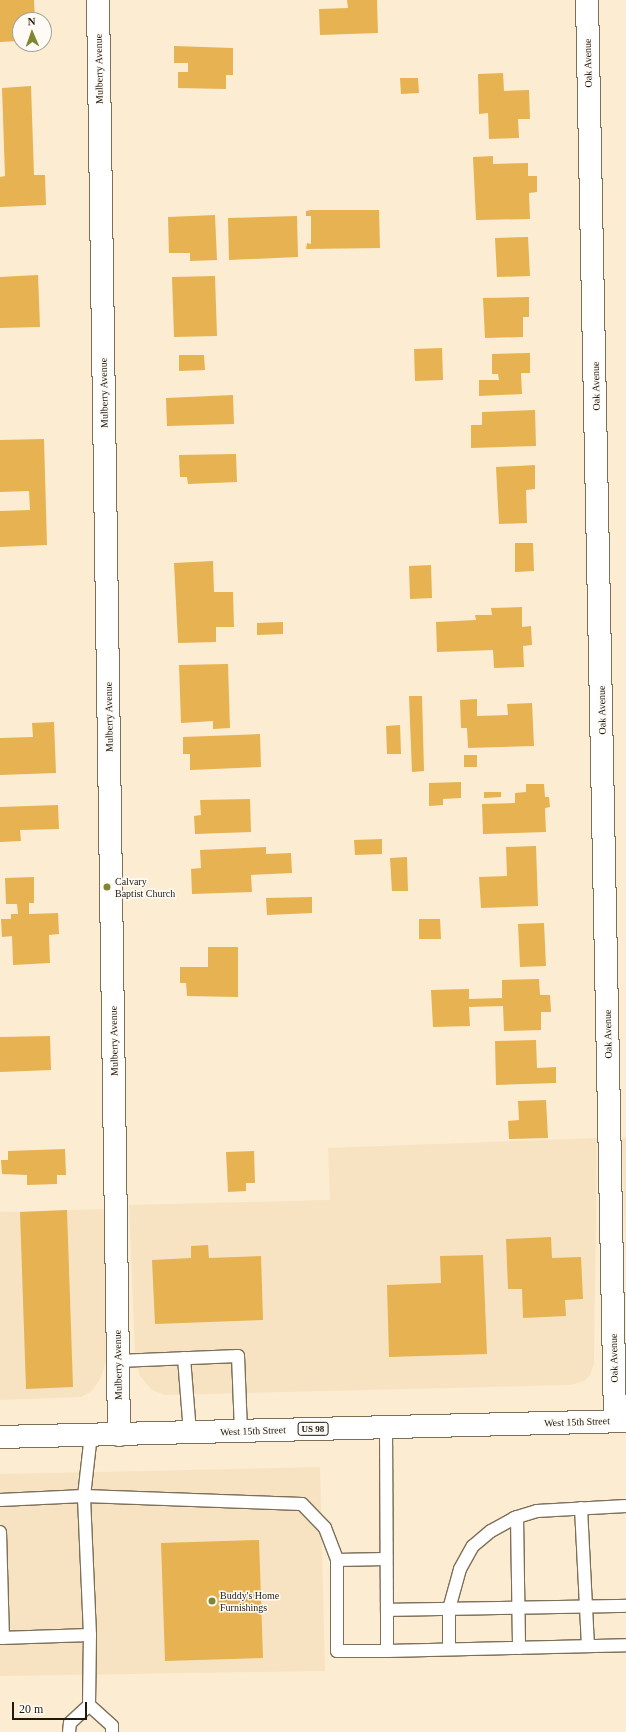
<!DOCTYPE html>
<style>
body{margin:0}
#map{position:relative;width:626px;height:1732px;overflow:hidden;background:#fcecd2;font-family:Georgia,serif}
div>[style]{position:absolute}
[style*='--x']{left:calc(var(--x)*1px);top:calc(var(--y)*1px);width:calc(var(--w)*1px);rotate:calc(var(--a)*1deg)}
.built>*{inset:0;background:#f7e3c2}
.building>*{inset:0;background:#e7b251}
.roads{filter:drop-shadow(1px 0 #7d6f58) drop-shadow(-1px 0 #7d6f58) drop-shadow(0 1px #7d6f58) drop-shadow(0 -1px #7d6f58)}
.service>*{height:12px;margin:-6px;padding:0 6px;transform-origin:6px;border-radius:6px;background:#fff}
.minor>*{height:22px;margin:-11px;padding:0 11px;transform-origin:11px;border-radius:11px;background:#fff}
.trunk>*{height:22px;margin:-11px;padding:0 11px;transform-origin:11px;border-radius:11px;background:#fff}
.dots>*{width:11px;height:11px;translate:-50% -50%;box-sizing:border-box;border:2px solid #fefbf6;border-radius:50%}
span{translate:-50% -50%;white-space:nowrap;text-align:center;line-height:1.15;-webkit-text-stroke:3px #fefbf6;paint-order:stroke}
.shield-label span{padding:1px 3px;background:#fefbf6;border:1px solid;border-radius:3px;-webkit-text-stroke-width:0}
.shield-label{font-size:9px;color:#1f1a10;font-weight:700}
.street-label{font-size:10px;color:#1f1a10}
.poi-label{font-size:10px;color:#1f1a10}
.left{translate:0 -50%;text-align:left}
.north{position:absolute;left:12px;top:12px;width:40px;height:40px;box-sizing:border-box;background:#fefbf6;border:1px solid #a5a19a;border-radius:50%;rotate:358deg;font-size:11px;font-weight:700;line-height:16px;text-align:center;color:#1f1a10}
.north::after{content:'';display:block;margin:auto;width:14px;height:18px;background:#808631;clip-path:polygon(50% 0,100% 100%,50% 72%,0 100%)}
.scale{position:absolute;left:12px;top:1702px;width:75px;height:18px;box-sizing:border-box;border:2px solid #1f1a10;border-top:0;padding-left:5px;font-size:12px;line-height:14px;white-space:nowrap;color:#1f1a10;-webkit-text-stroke:3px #fefbf6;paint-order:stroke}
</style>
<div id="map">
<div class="built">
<div style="clip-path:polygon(626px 1137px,626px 1268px,622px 1138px)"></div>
<div style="clip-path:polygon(597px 1138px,594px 1364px,590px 1375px,584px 1381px,571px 1385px,165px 1395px,152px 1390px,140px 1376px,135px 1355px,129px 1205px,330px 1200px,328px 1148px)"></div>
<div style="clip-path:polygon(107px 1209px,108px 1356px,101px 1377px,92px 1391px,81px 1397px,0 1400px,0 1212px)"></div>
<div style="clip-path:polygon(320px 1467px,325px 1671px,0 1676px,0 1474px)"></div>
</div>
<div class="building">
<div style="clip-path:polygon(0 0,34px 0,35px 20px,20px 20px,20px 41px,0 42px)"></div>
<div style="clip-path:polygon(347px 0,377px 0,378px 33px,320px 35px,319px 9px,348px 8px)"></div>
<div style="clip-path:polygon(174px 46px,233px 48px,233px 75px,226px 75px,226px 89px,178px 88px,178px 72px,188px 72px,188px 63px,174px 63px)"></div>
<div style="clip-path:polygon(503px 73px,504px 91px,529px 90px,530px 119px,518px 119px,519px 138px,489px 139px,488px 113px,479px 114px,478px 74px)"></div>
<div style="clip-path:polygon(400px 78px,418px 78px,419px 93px,401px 94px)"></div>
<div style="clip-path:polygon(31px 86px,34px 175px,45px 175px,46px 205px,0 207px,0 177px,5px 176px,2px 88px)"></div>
<div style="clip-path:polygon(493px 156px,493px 164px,528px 163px,528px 176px,537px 176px,537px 192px,529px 193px,530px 219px,476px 220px,473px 157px)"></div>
<div style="clip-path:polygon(311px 210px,379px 210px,380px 248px,306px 249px,307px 243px,311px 244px,311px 216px,306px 216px,306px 211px)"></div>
<div style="clip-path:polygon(215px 215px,217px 260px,190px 261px,190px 253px,169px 253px,168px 217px)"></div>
<div style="clip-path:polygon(297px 216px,298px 257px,229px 260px,228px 218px)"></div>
<div style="clip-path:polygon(528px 237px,530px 276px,497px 277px,495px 238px)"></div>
<div style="clip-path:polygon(38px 275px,40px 327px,0 328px,0 277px)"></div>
<div style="clip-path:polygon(215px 276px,217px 336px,174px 337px,172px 277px)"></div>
<div style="clip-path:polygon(529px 297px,529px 317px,523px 317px,523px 337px,485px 338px,483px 298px)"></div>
<div style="clip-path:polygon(442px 348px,443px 380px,415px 381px,414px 349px)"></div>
<div style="clip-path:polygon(530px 353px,530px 373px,521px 373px,522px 394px,479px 396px,479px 380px,499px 380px,498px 374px,492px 374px,492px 354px)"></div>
<div style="clip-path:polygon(179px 355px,204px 355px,205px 370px,179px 371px)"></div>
<div style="clip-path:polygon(233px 395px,234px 424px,167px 426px,166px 398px)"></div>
<div style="clip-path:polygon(535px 410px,536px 446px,471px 448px,471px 425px,482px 425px,482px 412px)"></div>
<div style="clip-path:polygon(44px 439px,47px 545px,0 547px,0 511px,30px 510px,29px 491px,0 492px,0 440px)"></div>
<div style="clip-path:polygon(236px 454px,237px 482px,188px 484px,187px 477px,180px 477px,179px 455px)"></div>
<div style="clip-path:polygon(535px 465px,535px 489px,526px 490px,527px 523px,499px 524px,496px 467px)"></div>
<div style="clip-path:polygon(515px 543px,533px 543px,534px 571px,515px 572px)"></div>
<div style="clip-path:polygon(213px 561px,214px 592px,233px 592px,234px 627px,216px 627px,216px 642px,178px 643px,174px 563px)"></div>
<div style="clip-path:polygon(431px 565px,432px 598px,410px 599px,409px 566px)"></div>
<div style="clip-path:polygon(522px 607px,522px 627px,531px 626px,532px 645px,523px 646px,524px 667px,494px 668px,493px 650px,437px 652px,436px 622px,476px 620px,475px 615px,492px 615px,491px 608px)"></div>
<div style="clip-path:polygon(283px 622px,283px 634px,257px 635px,257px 623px)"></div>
<div style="clip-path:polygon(228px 664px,230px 728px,213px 729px,213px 721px,181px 723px,179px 665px)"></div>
<div style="clip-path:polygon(409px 696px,422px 696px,424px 771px,412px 772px)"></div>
<div style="clip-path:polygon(477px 699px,477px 716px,508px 715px,507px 704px,532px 703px,534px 746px,468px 748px,467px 728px,461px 728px,460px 700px)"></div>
<div style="clip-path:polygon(54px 722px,56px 773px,0 775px,0 738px,33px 737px,32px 723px)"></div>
<div style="clip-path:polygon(400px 725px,401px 754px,387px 754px,386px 726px)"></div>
<div style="clip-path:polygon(260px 734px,261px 767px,190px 770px,190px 754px,183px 754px,183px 737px)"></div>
<div style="clip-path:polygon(464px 755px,477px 755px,477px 767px,464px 767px)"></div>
<div style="clip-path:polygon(461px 782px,461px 798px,443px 799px,443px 805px,429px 806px,429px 783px)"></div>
<div style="clip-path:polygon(526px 784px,544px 784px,545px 797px,549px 797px,550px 807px,545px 808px,546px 832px,483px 834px,482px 804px,515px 803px,515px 793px,526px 792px)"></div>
<div style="clip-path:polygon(484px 792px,501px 792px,501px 797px,484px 798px)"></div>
<div style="clip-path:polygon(250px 799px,251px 832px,195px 834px,194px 816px,201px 815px,200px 800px)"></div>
<div style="clip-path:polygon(58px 805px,59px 829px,20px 830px,21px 841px,0 842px,0 807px)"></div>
<div style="clip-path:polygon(382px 839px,382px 854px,355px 855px,354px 840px)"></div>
<div style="clip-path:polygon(536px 846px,538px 906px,481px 908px,479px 877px,507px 876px,506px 847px)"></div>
<div style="clip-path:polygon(266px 847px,266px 854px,291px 853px,292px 873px,251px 875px,252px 892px,192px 894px,191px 869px,201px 868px,200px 850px)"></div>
<div style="clip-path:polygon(407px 857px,408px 891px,392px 891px,390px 858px)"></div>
<div style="clip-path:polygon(34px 877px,34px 903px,29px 903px,29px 914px,58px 913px,59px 934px,49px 935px,50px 963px,13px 965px,12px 936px,2px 937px,1px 919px,11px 919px,11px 914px,18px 914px,17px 904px,6px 904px,5px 878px)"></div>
<div style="clip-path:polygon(312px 897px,312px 913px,267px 915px,266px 898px)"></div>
<div style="clip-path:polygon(419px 919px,440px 919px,441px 939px,419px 939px)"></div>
<div style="clip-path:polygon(544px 923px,546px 966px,520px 967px,518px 924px)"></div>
<div style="clip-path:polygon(208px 947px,238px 947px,238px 997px,187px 996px,186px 983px,180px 983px,180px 967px,208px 967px)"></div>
<div style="clip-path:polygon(539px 979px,540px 995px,550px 995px,551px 1012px,541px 1012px,541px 1030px,504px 1031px,503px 1006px,469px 1007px,470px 1026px,433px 1027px,431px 990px,469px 989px,469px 999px,502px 998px,502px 980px)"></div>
<div style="clip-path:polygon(50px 1036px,51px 1070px,0 1072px,0 1037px)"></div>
<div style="clip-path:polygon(536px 1040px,537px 1068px,556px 1067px,556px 1083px,496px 1085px,495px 1041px)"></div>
<div style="clip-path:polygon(546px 1100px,548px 1138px,509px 1139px,508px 1121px,519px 1120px,518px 1101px)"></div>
<div style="clip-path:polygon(65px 1149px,66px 1175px,57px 1175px,57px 1184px,27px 1185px,27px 1175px,2px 1174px,1px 1160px,8px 1160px,8px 1151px)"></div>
<div style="clip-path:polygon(254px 1151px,255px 1183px,246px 1183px,246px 1191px,228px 1192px,226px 1152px)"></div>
<div style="clip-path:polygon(67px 1210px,73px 1387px,26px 1389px,20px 1212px)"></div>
<div style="clip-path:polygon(551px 1237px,552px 1258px,581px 1257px,583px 1299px,565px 1300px,566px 1316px,523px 1318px,522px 1289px,508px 1289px,506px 1239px)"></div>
<div style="clip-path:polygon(208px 1245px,209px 1258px,261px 1256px,263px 1320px,155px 1324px,152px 1260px,191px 1258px,191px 1246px)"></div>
<div style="clip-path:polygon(483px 1255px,487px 1354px,389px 1357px,387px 1285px,441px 1283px,440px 1256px)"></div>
<div style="clip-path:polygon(259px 1540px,263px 1658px,165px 1661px,161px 1543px)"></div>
</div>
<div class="roads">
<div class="service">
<div style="--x:184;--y:1358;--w:75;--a:85.4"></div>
<div style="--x:118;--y:1361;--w:120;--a:-2.4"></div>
<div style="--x:238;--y:1356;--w:75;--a:87.7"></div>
<div style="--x:386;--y:1427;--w:183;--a:89.7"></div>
<div style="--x:387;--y:1610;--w:239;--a:-1"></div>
<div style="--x:0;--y:1500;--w:84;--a:-2.7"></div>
<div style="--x:84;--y:1496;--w:218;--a:2.1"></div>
<div style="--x:302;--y:1504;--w:33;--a:46"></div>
<div style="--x:325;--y:1528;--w:34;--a:69"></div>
<div style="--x:337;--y:1560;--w:49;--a:-1.2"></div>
<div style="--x:581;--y:1508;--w:138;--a:87.1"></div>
<div style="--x:517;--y:1517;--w:131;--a:89.1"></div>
<div style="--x:0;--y:1532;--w:106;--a:88.4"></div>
<div style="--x:337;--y:1560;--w:91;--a:90"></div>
<div style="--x:337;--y:1651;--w:50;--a:0"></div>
<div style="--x:387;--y:1610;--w:41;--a:90"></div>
<div style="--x:387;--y:1651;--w:239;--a:-1.4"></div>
<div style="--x:0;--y:1638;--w:90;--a:-1.9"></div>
<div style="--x:449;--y:1649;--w:40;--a:-90"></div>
<div style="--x:449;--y:1609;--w:41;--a:-74.6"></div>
<div style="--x:460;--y:1569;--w:26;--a:-61"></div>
<div style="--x:473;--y:1546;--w:23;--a:-40"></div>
<div style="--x:491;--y:1531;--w:26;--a:-29"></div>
<div style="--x:514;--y:1518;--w:24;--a:-17"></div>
<div style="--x:537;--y:1511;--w:89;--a:-3.2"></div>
<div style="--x:89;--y:1705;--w:31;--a:42"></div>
<div style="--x:112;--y:1726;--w:6;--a:90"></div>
<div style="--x:69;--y:1732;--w:9;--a:-84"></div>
<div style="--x:70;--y:1723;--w:26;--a:-43"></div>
<div style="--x:89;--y:1705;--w:70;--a:-89.2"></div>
<div style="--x:90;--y:1635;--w:139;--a:-92.5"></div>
<div style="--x:84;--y:1496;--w:61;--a:-83.5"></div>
</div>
<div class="minor">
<div style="--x:98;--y:0;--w:1435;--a:89.16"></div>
<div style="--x:587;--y:0;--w:1421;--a:88.87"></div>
</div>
<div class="trunk">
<div style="--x:0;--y:1437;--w:626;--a:-1.46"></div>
</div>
</div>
<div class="dots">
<div style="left:107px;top:887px;background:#808631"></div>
<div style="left:212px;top:1601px;background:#808631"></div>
</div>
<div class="shield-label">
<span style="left:313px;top:1429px">US 98</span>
</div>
<div class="street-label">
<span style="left:588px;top:63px;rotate:-91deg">Oak Avenue</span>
<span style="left:99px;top:69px;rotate:-91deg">Mulberry Avenue</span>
<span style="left:596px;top:386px;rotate:-91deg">Oak Avenue</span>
<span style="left:104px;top:393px;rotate:-91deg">Mulberry Avenue</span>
<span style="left:602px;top:710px;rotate:-91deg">Oak Avenue</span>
<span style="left:109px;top:717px;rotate:-91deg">Mulberry Avenue</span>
<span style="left:608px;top:1034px;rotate:-91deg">Oak Avenue</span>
<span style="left:114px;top:1041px;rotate:-91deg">Mulberry Avenue</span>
<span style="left:614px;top:1358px;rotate:-91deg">Oak Avenue</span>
<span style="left:118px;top:1365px;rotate:-91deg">Mulberry Avenue</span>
<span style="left:577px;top:1422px;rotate:-2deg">West 15th Street</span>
<span style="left:253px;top:1431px;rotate:-2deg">West 15th Street</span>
</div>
<div class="poi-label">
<span class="left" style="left:115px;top:887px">Calvary<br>Baptist Church</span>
<span class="left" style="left:220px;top:1601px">Buddy's Home<br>Furnishings</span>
</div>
<div class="north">N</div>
<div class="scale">20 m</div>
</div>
